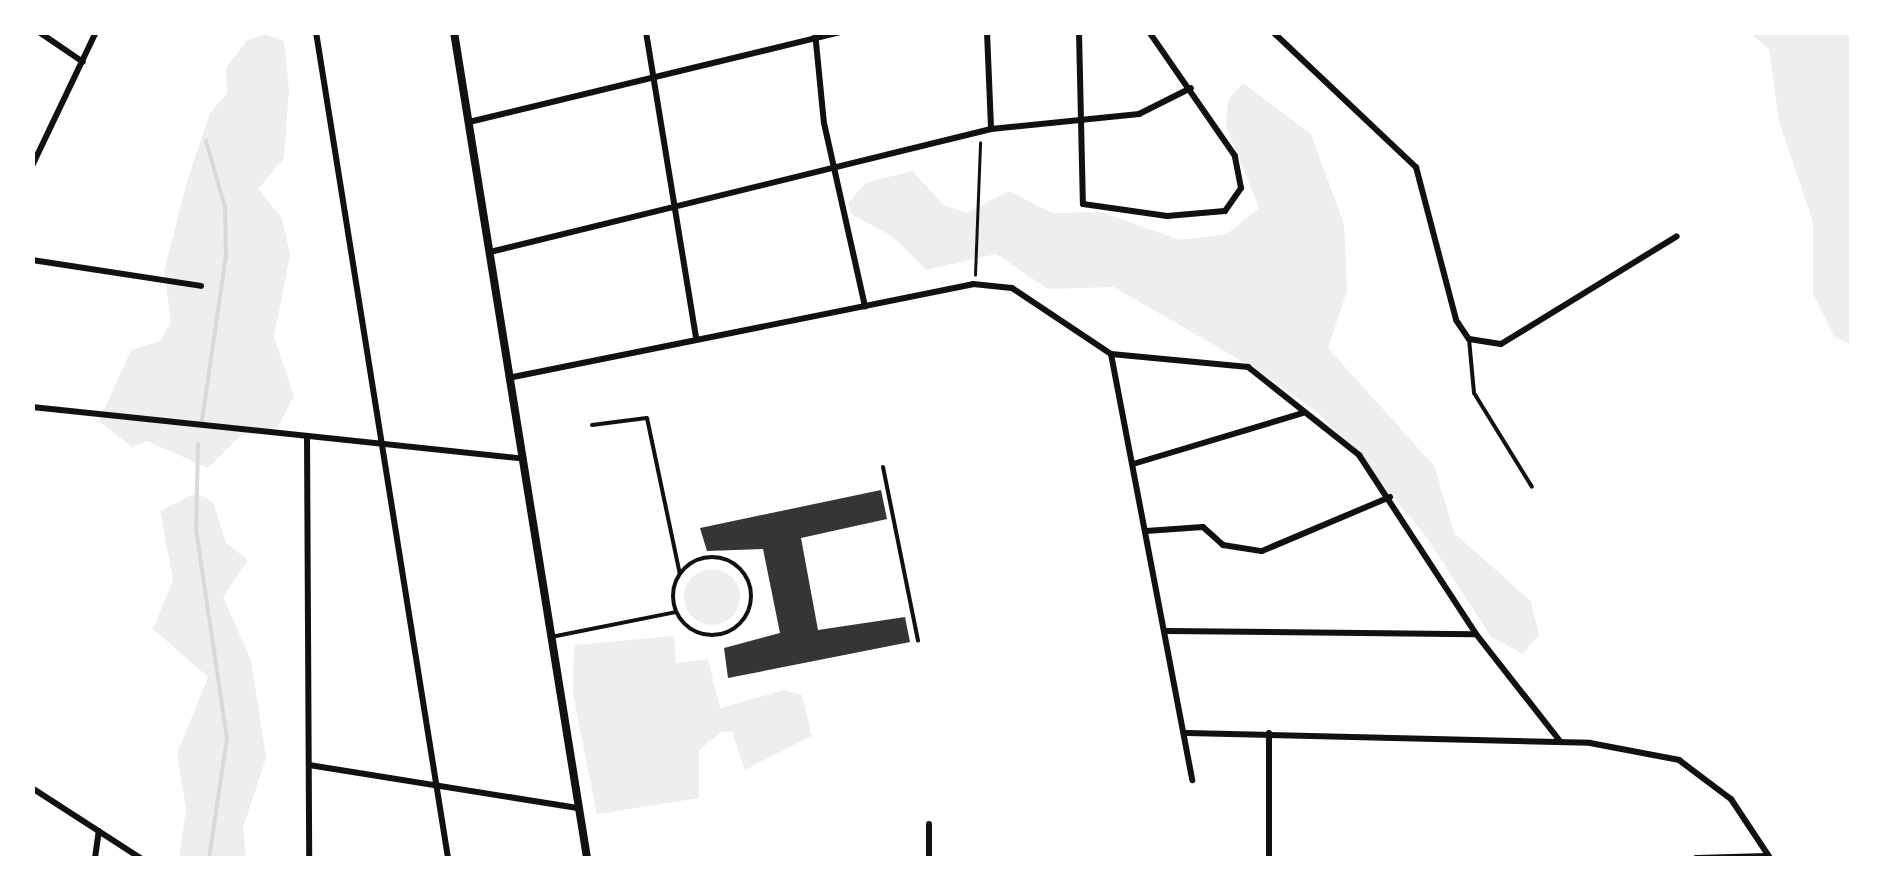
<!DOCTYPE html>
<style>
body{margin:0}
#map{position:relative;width:1884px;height:891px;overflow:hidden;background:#fff;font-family:"Fira Sans Condensed",sans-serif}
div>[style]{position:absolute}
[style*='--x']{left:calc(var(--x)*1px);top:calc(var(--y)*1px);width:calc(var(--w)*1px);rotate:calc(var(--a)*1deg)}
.green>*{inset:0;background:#eee}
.round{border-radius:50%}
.stream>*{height:4px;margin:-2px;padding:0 2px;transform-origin:2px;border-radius:2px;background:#d9d9d9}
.building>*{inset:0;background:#353535}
.path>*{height:2.5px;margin:-1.25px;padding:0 1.25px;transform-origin:1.25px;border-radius:1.25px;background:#111}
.service>*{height:4px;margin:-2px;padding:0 2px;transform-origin:2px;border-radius:2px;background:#111}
.service>.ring{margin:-2px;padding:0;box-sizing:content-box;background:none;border:4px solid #111;border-radius:50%}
.minor>*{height:6px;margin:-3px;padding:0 3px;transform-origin:3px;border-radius:3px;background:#111}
.tertiary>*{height:8px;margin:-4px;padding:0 4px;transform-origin:4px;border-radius:4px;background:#111}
span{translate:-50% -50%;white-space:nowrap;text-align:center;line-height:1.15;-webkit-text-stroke:8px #fff;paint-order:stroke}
.frame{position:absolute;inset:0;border:35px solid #fff;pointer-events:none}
</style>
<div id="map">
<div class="green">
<div style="clip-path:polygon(1750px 33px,1851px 33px,1851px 344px,1834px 337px,1813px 294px,1813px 222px,1779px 121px,1769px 49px)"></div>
<div style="clip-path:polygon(265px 34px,284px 41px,289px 90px,284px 158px,258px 189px,282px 218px,290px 255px,274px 337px,294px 396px,278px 427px,240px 436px,208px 468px,147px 441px,132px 447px,99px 421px,131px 350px,160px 341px,171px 322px,164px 271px,188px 178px,210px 113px,227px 93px,226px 68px,247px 40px)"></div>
<div style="clip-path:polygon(1243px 83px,1311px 134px,1344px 224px,1347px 291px,1328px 348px,1435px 467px,1454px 533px,1531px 601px,1539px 635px,1523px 654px,1491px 637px,1423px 532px,1322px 416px,1262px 373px,1114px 287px,1048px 289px,996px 254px,926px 270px,893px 237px,851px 214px,848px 203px,865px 183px,912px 171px,944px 205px,966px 213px,1009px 191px,1052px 213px,1101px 212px,1180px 240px,1227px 234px,1259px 208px,1226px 126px,1228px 100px)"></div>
<div style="clip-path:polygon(196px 493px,213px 502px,226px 543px,248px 560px,223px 597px,251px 660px,266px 758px,243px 828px,246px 858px,179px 858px,186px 809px,177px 754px,208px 677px,153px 629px,173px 580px,160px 511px)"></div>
<div class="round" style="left:684px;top:569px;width:56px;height:56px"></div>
<div style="clip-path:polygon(674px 636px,676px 663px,708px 659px,720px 708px,784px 690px,802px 695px,812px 736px,745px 770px,732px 732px,722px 732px,699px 750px,699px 798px,597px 814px,573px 695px,574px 645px)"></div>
</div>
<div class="stream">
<div style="--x:202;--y:420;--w:166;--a:-81.7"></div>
<div style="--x:226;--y:256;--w:49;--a:-91.2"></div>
<div style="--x:225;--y:207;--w:69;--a:-106.1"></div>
<div style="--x:198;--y:444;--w:85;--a:91.3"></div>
<div style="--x:196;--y:529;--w:211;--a:81.6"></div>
<div style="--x:227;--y:738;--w:121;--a:98.5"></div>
</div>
<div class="building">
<div style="clip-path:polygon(881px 490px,887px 519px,801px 538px,818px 630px,905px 617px,910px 642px,728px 678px,724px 648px,780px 633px,763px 549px,707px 551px,700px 528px)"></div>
</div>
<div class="path">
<div style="--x:975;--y:275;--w:132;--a:-87.8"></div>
</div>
<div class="service">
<div style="--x:1469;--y:339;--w:54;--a:84.7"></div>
<div style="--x:1474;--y:393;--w:110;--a:58.3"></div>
<div style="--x:592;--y:425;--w:55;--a:-7.3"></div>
<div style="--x:647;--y:418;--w:159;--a:78.1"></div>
<div style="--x:883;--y:467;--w:177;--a:78.6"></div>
<div class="ring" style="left:673px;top:557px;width:74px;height:74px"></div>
<div style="--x:551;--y:637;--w:127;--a:-11.3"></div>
</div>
<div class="minor">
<div style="--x:39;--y:32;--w:53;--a:34.3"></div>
<div style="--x:316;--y:32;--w:836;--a:80.92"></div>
<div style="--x:646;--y:32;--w:309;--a:80.7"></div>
<div style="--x:815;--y:32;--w:91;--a:84.4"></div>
<div style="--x:824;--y:123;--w:188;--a:77.4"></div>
<div style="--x:987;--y:32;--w:97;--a:87.6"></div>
<div style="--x:1079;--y:32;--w:172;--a:88.7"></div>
<div style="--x:1083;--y:204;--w:85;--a:8.1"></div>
<div style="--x:1167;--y:216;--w:58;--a:-4.9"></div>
<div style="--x:1225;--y:211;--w:28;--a:-55"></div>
<div style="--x:1241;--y:188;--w:33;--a:-101"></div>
<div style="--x:1235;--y:156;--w:151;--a:-124.7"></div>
<div style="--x:1273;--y:32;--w:197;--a:43.4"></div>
<div style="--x:1416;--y:167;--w:158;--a:75.3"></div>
<div style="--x:1456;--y:320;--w:23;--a:56"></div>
<div style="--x:1469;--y:339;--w:32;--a:9"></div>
<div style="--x:1501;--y:344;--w:206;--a:-31.5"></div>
<div style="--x:469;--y:122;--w:382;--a:-13.6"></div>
<div style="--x:32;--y:166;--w:148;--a:-64.5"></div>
<div style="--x:490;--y:252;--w:516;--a:-13.79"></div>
<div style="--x:991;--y:129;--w:149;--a:-5.8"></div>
<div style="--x:1139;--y:114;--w:58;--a:-26.6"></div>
<div style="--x:32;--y:260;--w:171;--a:8.7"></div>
<div style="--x:1111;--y:354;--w:434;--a:79.2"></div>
<div style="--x:513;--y:377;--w:469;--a:-11.4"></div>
<div style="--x:973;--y:284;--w:39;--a:6"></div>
<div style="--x:1012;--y:288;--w:119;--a:33.7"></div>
<div style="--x:1111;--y:354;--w:138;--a:5.4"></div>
<div style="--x:1248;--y:367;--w:142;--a:38.4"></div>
<div style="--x:1359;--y:455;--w:214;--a:56.8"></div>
<div style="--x:1476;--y:634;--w:136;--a:51.9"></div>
<div style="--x:32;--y:407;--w:494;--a:6"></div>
<div style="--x:307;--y:436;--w:422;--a:89.7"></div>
<div style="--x:1133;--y:464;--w:177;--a:-16.7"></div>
<div style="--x:1146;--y:531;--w:57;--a:-4"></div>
<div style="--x:1203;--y:527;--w:27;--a:42"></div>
<div style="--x:1223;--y:545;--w:39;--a:9"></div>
<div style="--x:1262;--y:551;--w:139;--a:-22.9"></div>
<div style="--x:1167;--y:631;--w:307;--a:0.6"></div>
<div style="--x:1187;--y:733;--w:403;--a:1.4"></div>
<div style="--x:1590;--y:743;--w:91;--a:10.8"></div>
<div style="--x:1679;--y:760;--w:65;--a:36.9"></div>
<div style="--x:1731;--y:799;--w:71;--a:56.5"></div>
<div style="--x:1269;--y:733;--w:125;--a:90"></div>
<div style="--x:309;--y:765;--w:272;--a:9.1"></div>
<div style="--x:32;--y:788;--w:129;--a:32.9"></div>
<div style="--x:929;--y:824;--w:34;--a:90"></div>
<div style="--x:95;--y:858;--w:27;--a:-82"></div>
<div style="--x:1696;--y:858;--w:71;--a:-1.6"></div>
</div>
<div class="tertiary">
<div style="--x:454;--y:32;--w:837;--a:80.85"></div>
</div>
<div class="frame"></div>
</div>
